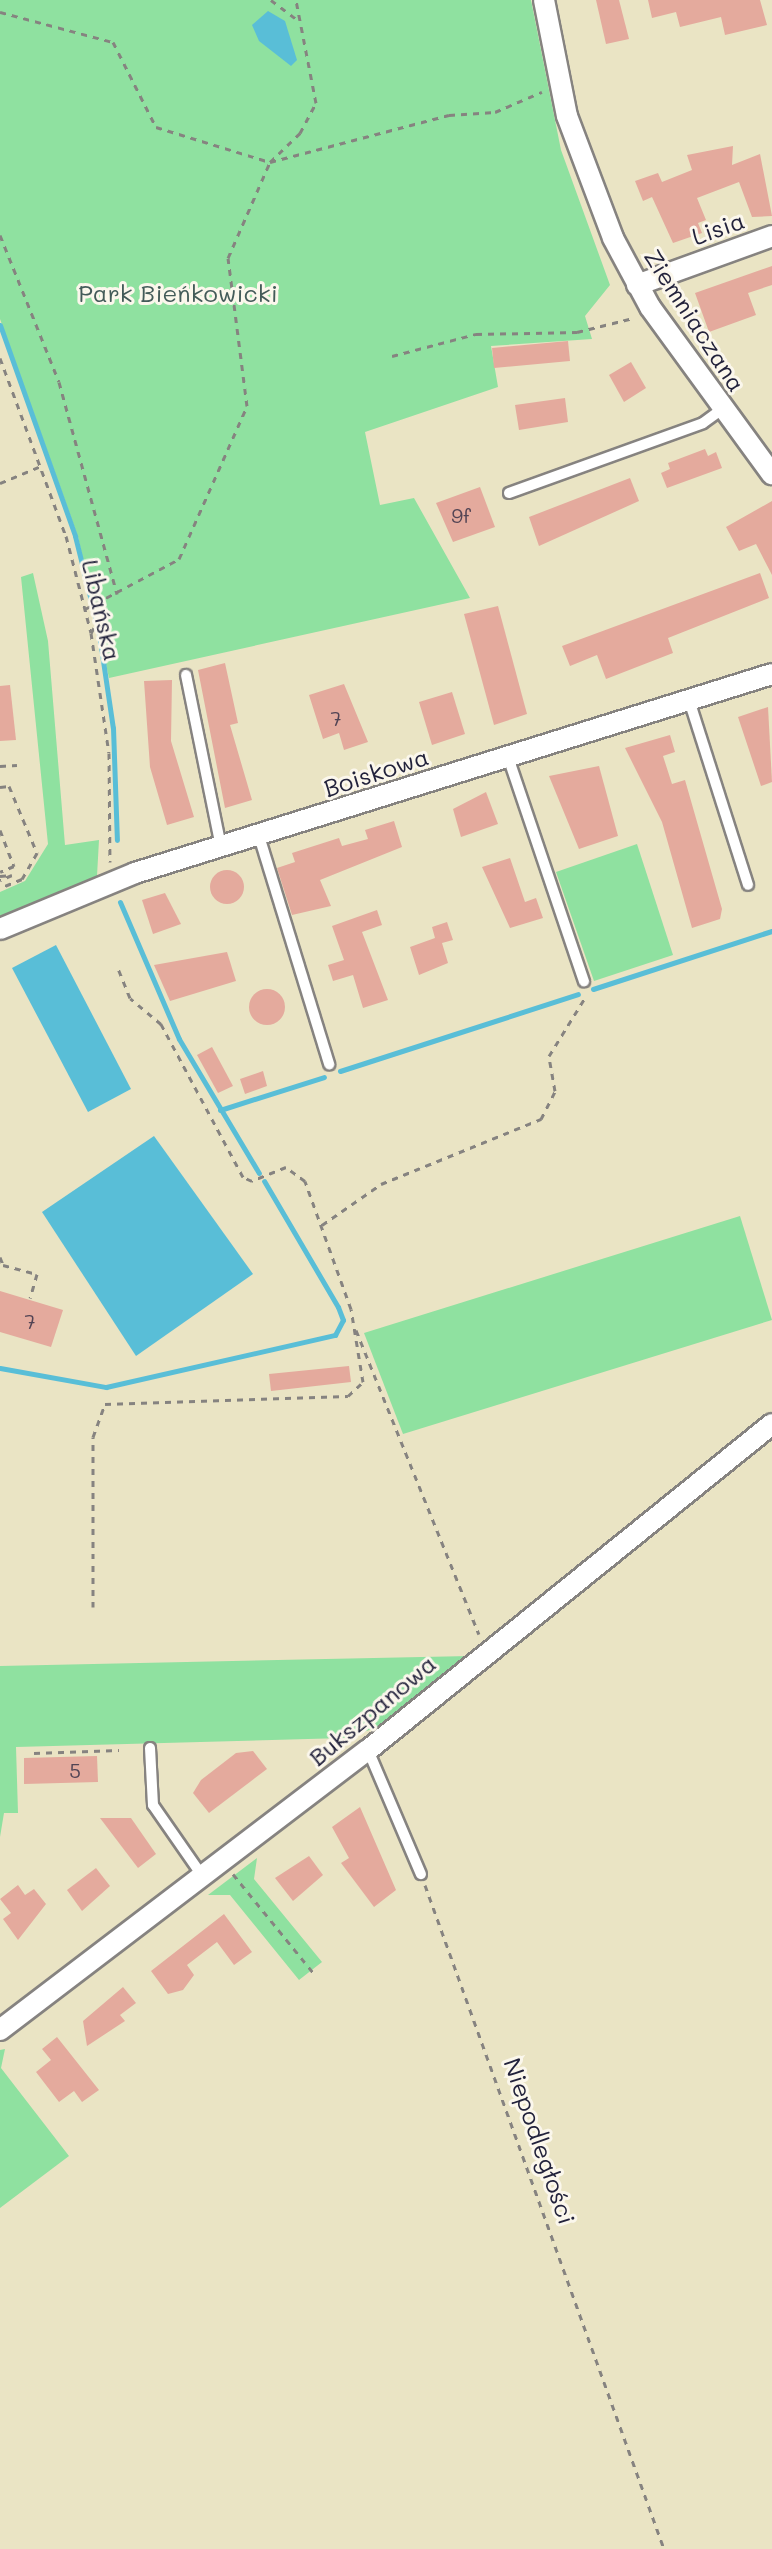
<!DOCTYPE html>
<meta charset="utf-8">
<style>
body{margin:0}
#map{position:relative;width:772px;height:2549px;overflow:hidden;background:#eae4c4;font-family:Mali,sans-serif}
div>[style]{position:absolute}
[style*='--x']{left:calc(var(--x)*1px);top:calc(var(--y)*1px);width:calc(var(--w)*1px);rotate:calc(var(--a)*1deg)}
.green>*{inset:0;background:#8fe1a0}
.water>*{inset:0;background:#59bed7}
.stream>*{height:5px;margin:-2.5px;padding:0 2.5px;transform-origin:2.5px;border-radius:2.5px;background:#59bed7}
.building>*{inset:0;background:#e4aa9d}
.round{border-radius:50%}
.path>*{height:3px;margin-top:-1.5px;transform-origin:0;background:repeating-linear-gradient(90deg,#868380 0 6px,transparent 0 12px)}
.roads{filter:drop-shadow(2px 0 #868380) drop-shadow(-2px 0 #868380) drop-shadow(0 2px #868380) drop-shadow(0 -2px #868380)}
.lane>*{height:10px;margin:-5px;padding:0 5px;transform-origin:5px;border-radius:5px;background:#fff}
.street>*{height:20px;margin:-10px;padding:0 10px;transform-origin:10px;border-radius:10px;background:#fff}
span{translate:-50% -50%;white-space:nowrap;text-align:center;line-height:1.15;-webkit-text-stroke:6px #fbf7ec;paint-order:stroke}
.number-label{font-size:20px;color:#524454}
.number-label span{-webkit-text-stroke-width:0}
.street-label{font-size:24px;color:#22223b}
.park-label{font-size:24px;color:#435b59}
</style>
<div id="map">
<div class="green">
<div style="clip-path:polygon(0 0,531px 0,561px 150px,610px 285px,585px 316px,592px 339px,491px 346px,498px 387px,365px 432px,380px 505px,414px 498px,470px 598px,109px 678px,78px 537px,0 319px)"></div>
<div style="clip-path:polygon(33px 573px,48px 641px,65px 845px,99px 840px,97px 876px,0 916px,0 892px,25px 881px,48px 844px,21px 577px)"></div>
<div style="clip-path:polygon(637px 844px,673px 955px,594px 981px,556px 872px)"></div>
<div style="clip-path:polygon(740px 1216px,772px 1320px,403px 1434px,364px 1333px)"></div>
<div style="clip-path:polygon(470px 1656px,379px 1727px,344px 1738px,16px 1747px,18px 1813px,4px 1813px,0 1837px,0 1666px)"></div>
<div style="clip-path:polygon(257px 1858px,254px 1879px,322px 1962px,299px 1980px,230px 1895px,208px 1895px)"></div>
<div style="clip-path:polygon(5px 2049px,1px 2068px,69px 2156px,0 2208px,0 2050px)"></div>
</div>
<div class="water">
<div style="clip-path:polygon(268px 11px,285px 21px,297px 60px,291px 66px,259px 41px,252px 25px)"></div>
<div style="clip-path:polygon(56px 945px,131px 1089px,88px 1112px,12px 968px)"></div>
<div style="clip-path:polygon(154px 1136px,253px 1274px,136px 1356px,42px 1212px)"></div>
</div>
<div class="stream">
<div style="--x:0;--y:325;--w:224;--a:70.4"></div>
<div style="--x:75;--y:536;--w:88;--a:76.1"></div>
<div style="--x:98;--y:627;--w:102;--a:81.6"></div>
<div style="--x:113;--y:728;--w:112;--a:88"></div>
<div style="--x:120;--y:902;--w:149;--a:66.7"></div>
<div style="--x:179;--y:1039;--w:156;--a:59.2"></div>
<div style="--x:593;--y:989;--w:188;--a:-18"></div>
<div style="--x:340;--y:1071;--w:250;--a:-17.9"></div>
<div style="--x:220;--y:1110;--w:109;--a:-17.6"></div>
<div style="--x:0;--y:1368;--w:108;--a:10.2"></div>
<div style="--x:106;--y:1387;--w:235;--a:-12.8"></div>
<div style="--x:335;--y:1335;--w:17;--a:-62"></div>
<div style="--x:343;--y:1320;--w:14;--a:-111"></div>
<div style="--x:338;--y:1307;--w:146;--a:-120.4"></div>
</div>
<div class="building">
<div style="clip-path:polygon(596px 0,619px 0,629px 39px,606px 44px)"></div>
<div style="clip-path:polygon(648px 0,760px 0,767px 25px,725px 35px,721px 17px,680px 27px,676px 12px,652px 18px)"></div>
<div style="clip-path:polygon(733px 146px,732px 165px,760px 154px,772px 216px,752px 217px,739px 182px,697px 198px,706px 220px,698px 223px,702px 233px,673px 243px,652px 197px,643px 201px,635px 181px,658px 173px,662px 182px,692px 170px,687px 155px)"></div>
<div style="clip-path:polygon(772px 266px,772px 285px,748px 293px,756px 315px,709px 332px,695px 293px)"></div>
<div style="clip-path:polygon(568px 341px,570px 361px,494px 368px,492px 348px)"></div>
<div style="clip-path:polygon(631px 362px,646px 388px,624px 402px,609px 375px)"></div>
<div style="clip-path:polygon(565px 398px,568px 422px,519px 430px,515px 405px)"></div>
<div style="clip-path:polygon(705px 449px,708px 456px,716px 452px,722px 468px,667px 488px,661px 473px,670px 469px,668px 463px)"></div>
<div style="clip-path:polygon(630px 478px,639px 501px,539px 546px,529px 517px)"></div>
<div style="clip-path:polygon(480px 487px,495px 527px,453px 542px,436px 503px)"></div>
<div style="clip-path:polygon(772px 501px,772px 575px,756px 544px,739px 551px,726px 527px)"></div>
<div style="clip-path:polygon(760px 573px,769px 598px,668px 638px,673px 653px,606px 679px,597px 655px,570px 666px,562px 646px)"></div>
<div style="clip-path:polygon(498px 606px,527px 714px,494px 725px,464px 614px)"></div>
<div style="clip-path:polygon(225px 663px,238px 723px,230px 725px,252px 800px,225px 808px,198px 670px)"></div>
<div style="clip-path:polygon(172px 680px,171px 741px,194px 817px,167px 825px,150px 767px,144px 681px)"></div>
<div style="clip-path:polygon(344px 684px,368px 742px,344px 750px,339px 733px,323px 739px,309px 695px)"></div>
<div style="clip-path:polygon(10px 685px,16px 740px,0 741px,0 686px)"></div>
<div style="clip-path:polygon(452px 692px,465px 734px,432px 745px,419px 702px)"></div>
<div style="clip-path:polygon(768px 707px,772px 782px,761px 786px,738px 717px)"></div>
<div style="clip-path:polygon(670px 735px,675px 752px,663px 756px,672px 784px,685px 780px,722px 909px,720px 919px,692px 928px,662px 822px,625px 748px)"></div>
<div style="clip-path:polygon(599px 766px,618px 836px,579px 849px,549px 776px)"></div>
<div style="clip-path:polygon(486px 792px,498px 824px,461px 837px,453px 809px)"></div>
<div style="clip-path:polygon(394px 821px,402px 847px,320px 880px,331px 906px,292px 915px,277px 868px,295px 862px,292px 853px,339px 838px,342px 846px,368px 839px,365px 830px)"></div>
<div style="clip-path:polygon(510px 858px,525px 902px,536px 898px,543px 918px,510px 928px,482px 867px)"></div>
<div class="round" style="left:210px;top:870px;width:34px;height:34px"></div>
<div style="clip-path:polygon(165px 893px,181px 924px,153px 934px,142px 900px)"></div>
<div style="clip-path:polygon(377px 910px,382px 925px,362px 932px,388px 1000px,363px 1008px,353px 975px,333px 981px,328px 965px,344px 960px,332px 926px)"></div>
<div style="clip-path:polygon(447px 922px,453px 940px,442px 943px,448px 963px,419px 975px,410px 947px,435px 938px,432px 927px)"></div>
<div style="clip-path:polygon(227px 952px,236px 981px,170px 1001px,154px 965px)"></div>
<div class="round" style="left:249px;top:989px;width:36px;height:36px"></div>
<div style="clip-path:polygon(212px 1047px,233px 1086px,218px 1093px,197px 1055px)"></div>
<div style="clip-path:polygon(263px 1071px,267px 1086px,245px 1094px,240px 1079px)"></div>
<div style="clip-path:polygon(0 1291px,63px 1310px,51px 1347px,0 1332px)"></div>
<div style="clip-path:polygon(349px 1366px,351px 1382px,271px 1391px,269px 1374px)"></div>
<div style="clip-path:polygon(253px 1751px,267px 1769px,209px 1813px,193px 1793px,201px 1780px,236px 1753px)"></div>
<div style="clip-path:polygon(97px 1756px,98px 1782px,24px 1784px,24px 1758px)"></div>
<div style="clip-path:polygon(360px 1807px,396px 1890px,374px 1907px,341px 1863px,349px 1858px,332px 1827px)"></div>
<div style="clip-path:polygon(100px 1818px,131px 1818px,156px 1854px,138px 1868px)"></div>
<div style="clip-path:polygon(309px 1856px,323px 1875px,293px 1901px,275px 1878px)"></div>
<div style="clip-path:polygon(96px 1868px,110px 1886px,82px 1911px,67px 1890px)"></div>
<div style="clip-path:polygon(18px 1885px,25px 1895px,34px 1889px,46px 1904px,18px 1940px,3px 1919px,11px 1913px,0 1899px)"></div>
<div style="clip-path:polygon(224px 1914px,252px 1952px,234px 1965px,217px 1942px,187px 1965px,194px 1975px,183px 1990px,168px 1994px,151px 1971px)"></div>
<div style="clip-path:polygon(123px 1987px,136px 2003px,120px 2015px,125px 2021px,87px 2046px,83px 2021px)"></div>
<div style="clip-path:polygon(57px 2037px,99px 2090px,82px 2102px,74px 2091px,59px 2102px,36px 2072px,51px 2060px,42px 2049px)"></div>
</div>
<div class="path">
<div style="--x:271;--y:0;--w:31;--a:37"></div>
<div style="--x:0;--y:12;--w:117;--a:14.9"></div>
<div style="--x:113;--y:42;--w:95;--a:63.2"></div>
<div style="--x:156;--y:127;--w:119;--a:17.1"></div>
<div style="--x:270;--y:162;--w:185;--a:-14.7"></div>
<div style="--x:449;--y:115;--w:46;--a:-3.7"></div>
<div style="--x:495;--y:112;--w:51;--a:-23.1"></div>
<div style="--x:0;--y:235;--w:158;--a:68.1"></div>
<div style="--x:59;--y:382;--w:220;--a:74.7"></div>
<div style="--x:392;--y:356;--w:87;--a:-14.7"></div>
<div style="--x:476;--y:334;--w:101;--a:-1.1"></div>
<div style="--x:577;--y:332;--w:58;--a:-14"></div>
<div style="--x:0;--y:358;--w:190;--a:69.7"></div>
<div style="--x:66;--y:536;--w:100;--a:75.5"></div>
<div style="--x:91;--y:633;--w:121;--a:81.5"></div>
<div style="--x:109;--y:753;--w:109;--a:89.5"></div>
<div style="--x:0;--y:483;--w:44;--a:-22.5"></div>
<div style="--x:85;--y:609;--w:106;--a:-28"></div>
<div style="--x:179;--y:559;--w:167;--a:-66"></div>
<div style="--x:247;--y:406;--w:149;--a:-97.3"></div>
<div style="--x:228;--y:258;--w:105;--a:-66.4"></div>
<div style="--x:270;--y:162;--w:42;--a:-44"></div>
<div style="--x:300;--y:133;--w:34;--a:-62"></div>
<div style="--x:316;--y:103;--w:105;--a:-101"></div>
<div style="--x:91;--y:633;--w:34;--a:-60"></div>
<div style="--x:0;--y:766;--w:17;--a:-3"></div>
<div style="--x:0;--y:787;--w:9;--a:-6"></div>
<div style="--x:9;--y:786;--w:73;--a:67.3"></div>
<div style="--x:37;--y:853;--w:30;--a:120"></div>
<div style="--x:22;--y:879;--w:24;--a:158"></div>
<div style="--x:0;--y:830;--w:39;--a:69"></div>
<div style="--x:14;--y:866;--w:15;--a:157"></div>
<div style="--x:0;--y:876;--w:12;--a:-5"></div>
<div style="--x:12;--y:875;--w:13;--a:157"></div>
<div style="--x:322;--y:1225;--w:72;--a:-34.8"></div>
<div style="--x:381;--y:1184;--w:173;--a:-22.1"></div>
<div style="--x:541;--y:1119;--w:31;--a:-63"></div>
<div style="--x:555;--y:1091;--w:36;--a:-100"></div>
<div style="--x:549;--y:1056;--w:70;--a:-58.3"></div>
<div style="--x:0;--y:1257;--w:9;--a:69"></div>
<div style="--x:3;--y:1265;--w:35;--a:15"></div>
<div style="--x:37;--y:1274;--w:25;--a:106"></div>
<div style="--x:356;--y:1330;--w:328;--a:68"></div>
<div style="--x:93;--y:1607;--w:170;--a:-90"></div>
<div style="--x:93;--y:1437;--w:35;--a:-70"></div>
<div style="--x:105;--y:1404;--w:243;--a:-1.9"></div>
<div style="--x:348;--y:1396;--w:21;--a:-43"></div>
<div style="--x:363;--y:1382;--w:74;--a:-99.3"></div>
<div style="--x:351;--y:1309;--w:136;--a:-109.8"></div>
<div style="--x:305;--y:1181;--w:24;--a:-144"></div>
<div style="--x:286;--y:1167;--w:37;--a:158"></div>
<div style="--x:252;--y:1181;--w:10;--a:-156"></div>
<div style="--x:243;--y:1177;--w:174;--a:-118.2"></div>
<div style="--x:161;--y:1024;--w:40;--a:-140"></div>
<div style="--x:130;--y:998;--w:35;--a:-112"></div>
<div style="--x:34;--y:1753;--w:85;--a:-2"></div>
<div style="--x:233;--y:1874;--w:130;--a:50.9"></div>
<div style="--x:425;--y:1885;--w:706;--a:70.2"></div>
</div>
<div class="roads">
<div class="lane">
<div style="--x:509;--y:493;--w:206;--a:-19.8"></div>
<div style="--x:703;--y:423;--w:24;--a:-36"></div>
<div style="--x:186;--y:675;--w:176;--a:78.5"></div>
<div style="--x:689;--y:700;--w:194;--a:72.3"></div>
<div style="--x:508;--y:757;--w:237;--a:71.3"></div>
<div style="--x:259;--y:836;--w:239;--a:72.9"></div>
<div style="--x:150;--y:1748;--w:57;--a:87"></div>
<div style="--x:153;--y:1805;--w:88;--a:55.2"></div>
<div style="--x:368;--y:1750;--w:135;--a:66.9"></div>
</div>
<div class="street">
<div style="--x:544;--y:0;--w:118;--a:78.8"></div>
<div style="--x:567;--y:116;--w:130;--a:69.3"></div>
<div style="--x:613;--y:238;--w:78;--a:61.8"></div>
<div style="--x:650;--y:307;--w:207;--a:53.9"></div>
<div style="--x:637;--y:285;--w:144;--a:-19.9"></div>
<div style="--x:0;--y:929;--w:146;--a:-22.5"></div>
<div style="--x:135;--y:873;--w:667;--a:-17.35"></div>
<div style="--x:0;--y:2030;--w:462;--a:-37.3"></div>
<div style="--x:368;--y:1750;--w:519;--a:-38.9"></div>
</div>
</div>
<div class="number-label">
<span style="left:461px;top:515px">9f</span>
<span style="left:336px;top:718px">7</span>
<span style="left:30px;top:1321px">7</span>
<span style="left:75px;top:1770px">5</span>
</div>
<div class="street-label">
<span style="left:718px;top:228px;rotate:-20deg">Lisia</span>
<span style="left:695px;top:320px;rotate:57deg">Ziemniaczana</span>
<span style="left:102px;top:610px;rotate:77deg">Libańska</span>
<span style="left:376px;top:772px;rotate:-18deg">Boiskowa</span>
<span style="left:372px;top:1710px;rotate:-40deg">Bukszpanowa</span>
<span style="left:540px;top:2141px;rotate:71deg">Niepodległości</span>
</div>
<div class="park-label">
<span style="left:178px;top:293px">Park Bieńkowicki</span>
</div>
</div>
